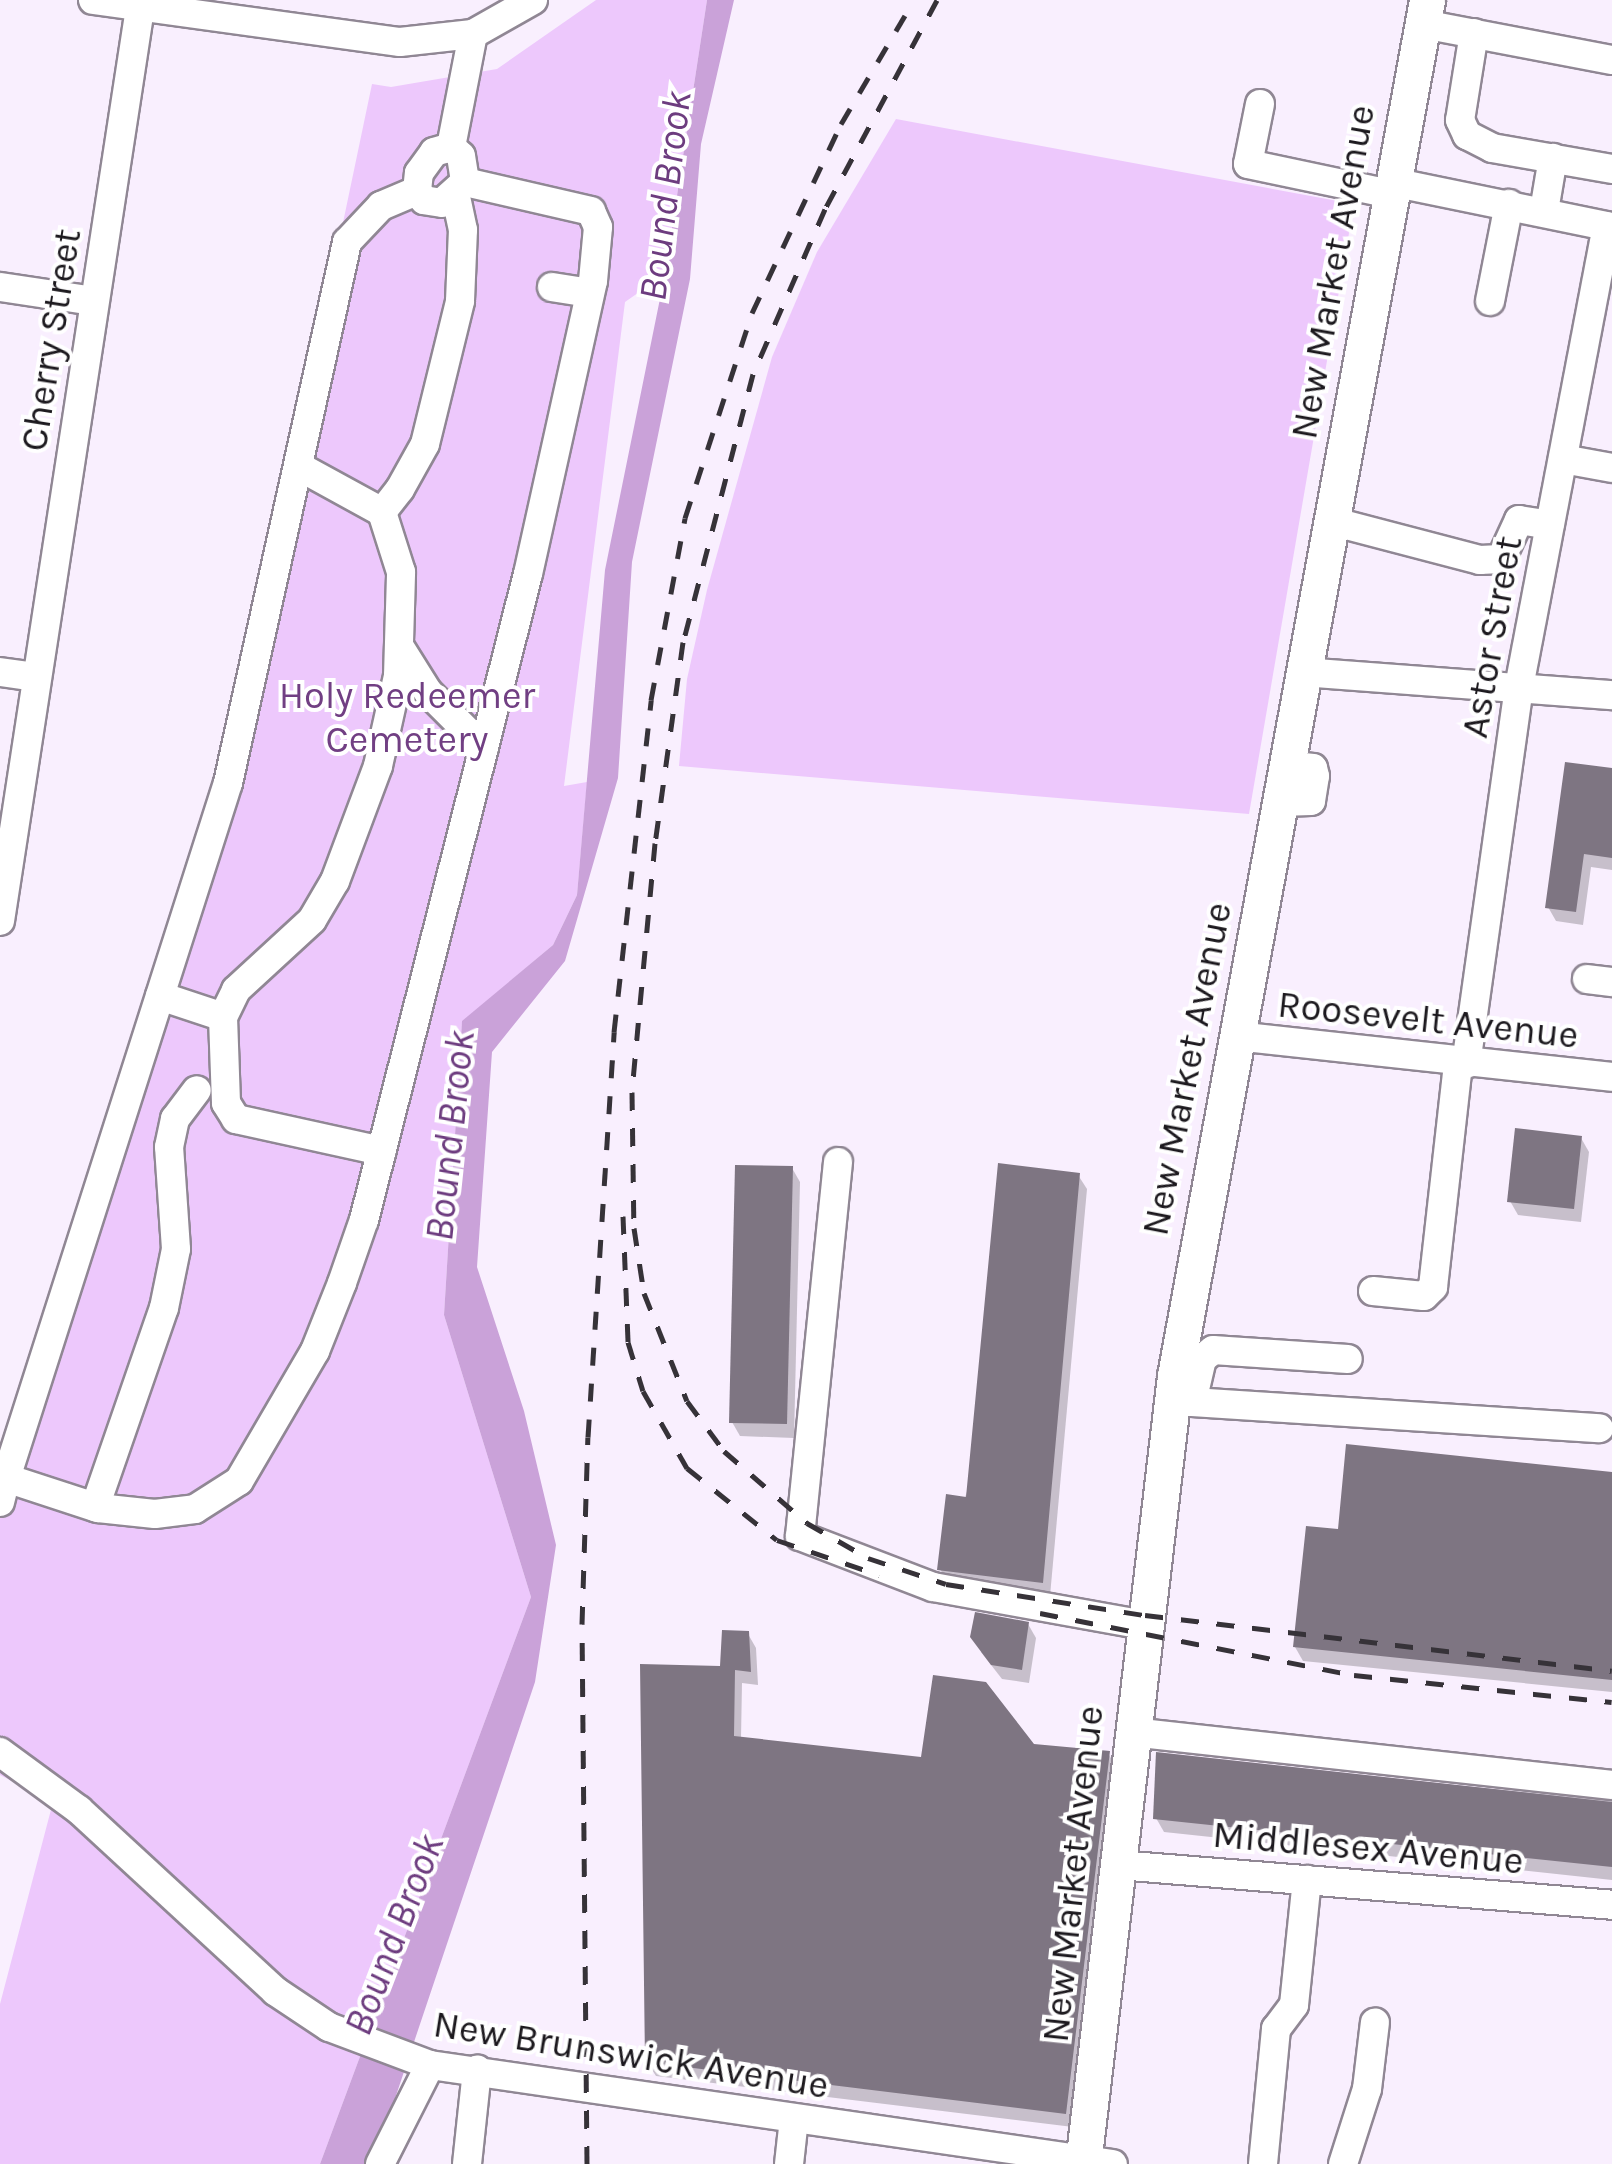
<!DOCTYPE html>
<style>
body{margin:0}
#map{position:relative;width:1612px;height:2164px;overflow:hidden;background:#f9effe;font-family:Karla,sans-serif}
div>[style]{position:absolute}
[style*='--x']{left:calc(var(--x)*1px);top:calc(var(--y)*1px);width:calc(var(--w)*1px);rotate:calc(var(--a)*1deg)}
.green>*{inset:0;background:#edc8fc}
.water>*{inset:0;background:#caa2d9}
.shadow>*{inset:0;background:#0003}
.building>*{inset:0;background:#7e7582}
.roads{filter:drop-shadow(2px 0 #908794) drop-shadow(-2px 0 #908794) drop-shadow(0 2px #908794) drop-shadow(0 -2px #908794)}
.minor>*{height:28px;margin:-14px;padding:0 14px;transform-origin:14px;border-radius:14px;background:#fff}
.major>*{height:35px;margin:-17.5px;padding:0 17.5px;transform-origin:17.5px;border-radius:17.5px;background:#fff}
.rail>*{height:5px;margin-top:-2.5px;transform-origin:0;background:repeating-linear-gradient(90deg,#363238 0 18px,transparent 0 36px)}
span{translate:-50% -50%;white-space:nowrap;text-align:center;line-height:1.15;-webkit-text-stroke:8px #fff;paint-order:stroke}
.street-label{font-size:38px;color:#1c191e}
.park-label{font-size:38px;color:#713f83}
.water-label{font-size:40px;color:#6d3c7f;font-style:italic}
</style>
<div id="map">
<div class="green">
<div style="clip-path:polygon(596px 0,707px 0,665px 274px,625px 302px,564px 786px,587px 782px,577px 895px,553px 945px,462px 1022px,444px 1315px,531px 1597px,320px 2164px,0 2164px,0 2004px,53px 1802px,0 1775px,0 1500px,226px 782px,372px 84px,391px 87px,497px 69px)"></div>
<div style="clip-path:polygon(896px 119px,1354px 204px,1249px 814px,679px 766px,687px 679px,707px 590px,772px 357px,817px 252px)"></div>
</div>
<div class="water">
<div style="clip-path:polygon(707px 0,734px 0,701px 144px,690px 279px,632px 562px,618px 778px,565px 961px,492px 1052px,477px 1267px,524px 1411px,556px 1545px,535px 1682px,373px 2164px,320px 2164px,531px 1597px,444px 1315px,462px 1021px,553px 945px,577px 895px,605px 570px,665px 274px)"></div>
</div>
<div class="shadow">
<div style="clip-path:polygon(1612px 771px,1612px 870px,1591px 867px,1583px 925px,1556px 921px,1548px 907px)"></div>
<div style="clip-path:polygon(1581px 1138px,1589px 1152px,1581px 1222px,1518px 1215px,1510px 1201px)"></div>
<div style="clip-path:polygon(792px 1168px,800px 1182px,794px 1438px,740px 1436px,732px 1422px)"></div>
<div style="clip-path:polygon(1078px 1175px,1087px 1189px,1050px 1596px,948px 1583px,940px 1569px)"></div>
<div style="clip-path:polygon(1612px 1474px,1612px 1692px,1303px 1661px,1295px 1647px,1340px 1532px)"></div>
<div style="clip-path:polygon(1028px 1624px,1036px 1638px,1029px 1683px,1002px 1679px,981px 1652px)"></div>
<div style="clip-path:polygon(748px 1634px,756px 1648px,758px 1685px,742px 1683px,741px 1739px,923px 1760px,1032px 1746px,1108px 1753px,1116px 1767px,1073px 2127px,656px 2076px,647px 2062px,722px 1668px)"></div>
<div style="clip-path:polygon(1159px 1755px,1612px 1801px,1612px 1880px,1164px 1832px,1156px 1818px)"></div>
</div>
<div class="building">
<div style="clip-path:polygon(1565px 762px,1612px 768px,1612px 858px,1584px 854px,1576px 912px,1545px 908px)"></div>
<div style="clip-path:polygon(1515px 1128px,1582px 1136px,1574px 1209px,1507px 1202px)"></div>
<div style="clip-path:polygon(998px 1163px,1080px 1173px,1043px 1583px,937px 1570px,946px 1494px,966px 1497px)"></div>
<div style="clip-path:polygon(735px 1165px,793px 1166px,787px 1424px,729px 1423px)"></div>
<div style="clip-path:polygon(1346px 1444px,1612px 1472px,1612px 1680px,1293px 1647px,1306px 1526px,1338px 1529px)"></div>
<div style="clip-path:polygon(975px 1612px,1029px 1622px,1022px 1670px,991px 1665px,970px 1637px)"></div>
<div style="clip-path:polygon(722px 1630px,749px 1631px,751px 1672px,735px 1670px,734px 1736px,921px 1757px,933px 1675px,986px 1682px,1034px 1744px,1110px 1751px,1066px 2114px,645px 2062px,640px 1664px,720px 1666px)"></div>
<div style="clip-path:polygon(1156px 1752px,1612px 1802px,1612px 1867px,1153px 1819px)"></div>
</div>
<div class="roads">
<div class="minor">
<div style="--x:93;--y:0;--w:310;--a:7.8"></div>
<div style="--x:400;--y:42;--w:73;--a:-6.3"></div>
<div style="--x:473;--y:34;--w:69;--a:-29.5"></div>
<div style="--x:1423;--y:24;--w:192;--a:10.8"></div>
<div style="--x:1474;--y:33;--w:88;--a:99.1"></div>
<div style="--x:1460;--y:120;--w:17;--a:65"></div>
<div style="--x:1467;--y:135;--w:28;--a:27"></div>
<div style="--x:1492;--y:148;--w:122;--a:9.9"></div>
<div style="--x:1260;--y:104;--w:61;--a:101.3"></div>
<div style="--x:1248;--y:164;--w:145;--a:11.9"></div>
<div style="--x:451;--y:147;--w:13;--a:42"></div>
<div style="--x:461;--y:156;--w:26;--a:81"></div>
<div style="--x:465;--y:182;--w:31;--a:138"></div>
<div style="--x:442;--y:203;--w:18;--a:-171"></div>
<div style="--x:424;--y:200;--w:11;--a:-128"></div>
<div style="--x:417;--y:191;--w:18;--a:-84"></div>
<div style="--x:419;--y:173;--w:26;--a:-54"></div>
<div style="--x:434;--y:152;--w:18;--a:-16"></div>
<div style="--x:451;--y:147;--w:115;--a:-79"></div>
<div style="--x:1392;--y:182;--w:225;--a:11.6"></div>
<div style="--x:1544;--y:211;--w:54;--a:-80.4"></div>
<div style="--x:0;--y:287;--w:95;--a:8.5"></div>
<div style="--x:552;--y:287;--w:38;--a:9"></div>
<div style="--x:1490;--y:301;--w:99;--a:-78.9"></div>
<div style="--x:1563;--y:459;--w:50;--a:10.4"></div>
<div style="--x:298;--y:466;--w:96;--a:28.7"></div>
<div style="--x:382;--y:512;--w:29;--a:-52"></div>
<div style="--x:400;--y:489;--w:51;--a:-60.9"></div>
<div style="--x:425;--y:444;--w:147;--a:-76.2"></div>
<div style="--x:460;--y:301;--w:71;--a:-87.6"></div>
<div style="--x:463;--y:230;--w:34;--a:-102"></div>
<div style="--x:1331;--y:521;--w:154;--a:14.7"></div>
<div style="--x:1480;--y:560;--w:21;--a:-3"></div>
<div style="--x:1501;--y:559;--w:43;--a:-65.2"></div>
<div style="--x:1519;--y:520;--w:31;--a:9"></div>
<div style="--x:401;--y:649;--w:51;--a:57.9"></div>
<div style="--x:428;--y:692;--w:79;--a:45"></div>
<div style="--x:0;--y:672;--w:37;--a:8"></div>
<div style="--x:1303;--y:672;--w:310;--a:4.3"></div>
<div style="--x:1280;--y:802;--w:31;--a:-2"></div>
<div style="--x:1311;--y:801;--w:25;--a:-81"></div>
<div style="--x:1315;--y:776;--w:8;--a:-104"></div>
<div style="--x:1313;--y:768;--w:27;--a:-174"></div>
<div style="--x:0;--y:921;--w:924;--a:-81.28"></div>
<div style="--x:1587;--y:979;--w:25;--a:7"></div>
<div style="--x:160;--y:996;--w:66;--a:18.4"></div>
<div style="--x:223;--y:1017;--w:30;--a:-64"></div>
<div style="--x:236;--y:990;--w:103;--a:-42.6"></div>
<div style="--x:312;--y:920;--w:45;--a:-59.5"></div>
<div style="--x:335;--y:881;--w:123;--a:-69.5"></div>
<div style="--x:378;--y:766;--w:92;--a:-77.5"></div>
<div style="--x:398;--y:676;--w:104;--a:-88.3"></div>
<div style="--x:401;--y:572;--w:63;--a:-107.6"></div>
<div style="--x:223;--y:1017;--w:86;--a:88"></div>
<div style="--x:226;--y:1103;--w:19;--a:58"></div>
<div style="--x:236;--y:1119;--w:149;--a:12.4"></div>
<div style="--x:1236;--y:1036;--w:378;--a:6.2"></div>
<div style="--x:1466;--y:1064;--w:381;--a:-82"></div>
<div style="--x:1519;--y:687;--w:469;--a:-79.2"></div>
<div style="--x:838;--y:1162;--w:376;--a:95.8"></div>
<div style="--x:800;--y:1536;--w:142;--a:21"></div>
<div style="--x:933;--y:1587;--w:214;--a:10.2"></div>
<div style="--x:1373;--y:1291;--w:51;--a:5.6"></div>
<div style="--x:1424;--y:1296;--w:13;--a:-45"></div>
<div style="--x:1433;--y:1287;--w:225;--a:-83.6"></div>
<div style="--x:1174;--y:1401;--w:18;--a:3"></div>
<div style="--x:1192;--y:1402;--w:44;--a:-76.9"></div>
<div style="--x:1202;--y:1359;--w:14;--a:-39"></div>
<div style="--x:1213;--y:1350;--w:135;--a:3.8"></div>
<div style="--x:1192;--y:1402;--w:408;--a:3.7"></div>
<div style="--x:6;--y:1478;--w:730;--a:-72.29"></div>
<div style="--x:228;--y:783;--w:554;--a:-77.59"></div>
<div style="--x:347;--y:242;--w:50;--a:-46.6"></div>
<div style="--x:381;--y:206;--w:39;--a:-23"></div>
<div style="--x:0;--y:1502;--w:25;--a:-76"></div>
<div style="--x:6;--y:1478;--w:97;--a:18.1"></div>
<div style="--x:98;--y:1508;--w:57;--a:6"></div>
<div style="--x:155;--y:1514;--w:40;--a:-7.1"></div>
<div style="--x:195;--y:1509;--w:52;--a:-32.5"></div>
<div style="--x:239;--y:1481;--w:151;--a:-59.7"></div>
<div style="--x:315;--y:1351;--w:73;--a:-68.3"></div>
<div style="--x:342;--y:1283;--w:67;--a:-70.8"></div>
<div style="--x:364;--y:1220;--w:666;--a:-75.76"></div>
<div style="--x:528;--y:574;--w:300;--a:-77.5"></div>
<div style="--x:593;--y:281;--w:54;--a:-84.7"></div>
<div style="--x:598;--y:227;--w:17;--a:-114"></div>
<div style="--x:591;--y:211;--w:129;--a:-167"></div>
<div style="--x:95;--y:1507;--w:211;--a:-70.9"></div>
<div style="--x:164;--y:1308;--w:60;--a:-78.5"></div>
<div style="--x:176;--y:1249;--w:102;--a:-93.9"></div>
<div style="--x:169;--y:1147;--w:29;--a:-78"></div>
<div style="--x:175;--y:1119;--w:36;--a:-53"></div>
<div style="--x:1132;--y:1732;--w:483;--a:6.3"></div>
<div style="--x:0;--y:1752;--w:98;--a:36.3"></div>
<div style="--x:79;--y:1810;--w:267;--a:42.7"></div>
<div style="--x:275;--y:1991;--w:65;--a:33.7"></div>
<div style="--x:329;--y:2027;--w:108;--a:20.6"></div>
<div style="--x:430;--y:2065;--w:690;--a:8.25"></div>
<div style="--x:1118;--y:1865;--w:496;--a:4.6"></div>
<div style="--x:380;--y:2164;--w:111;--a:-63.2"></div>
<div style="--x:467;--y:2164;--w:95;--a:-83.9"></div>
<div style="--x:789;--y:2164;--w:45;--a:-83.7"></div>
<div style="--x:1263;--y:2164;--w:136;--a:-84.5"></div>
<div style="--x:1276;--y:2029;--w:30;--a:-53"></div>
<div style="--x:1294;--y:2005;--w:126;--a:-84.1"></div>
<div style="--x:1343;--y:2164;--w:79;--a:-72.3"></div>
<div style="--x:1367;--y:2089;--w:67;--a:-83.2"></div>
</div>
<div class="major">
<div style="--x:1083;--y:2164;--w:793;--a:-83.34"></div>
<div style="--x:1175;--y:1376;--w:1399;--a:-79.62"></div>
</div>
</div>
<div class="rail">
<div style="--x:937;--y:0;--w:237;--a:118.2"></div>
<div style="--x:825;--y:209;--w:180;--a:113.6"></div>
<div style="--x:753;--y:374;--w:277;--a:104.6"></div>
<div style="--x:683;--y:642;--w:203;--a:97.9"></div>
<div style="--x:655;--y:843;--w:250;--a:95.3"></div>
<div style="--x:632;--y:1092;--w:136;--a:89.2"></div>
<div style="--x:634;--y:1228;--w:66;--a:81.3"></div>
<div style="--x:644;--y:1293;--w:116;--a:68.3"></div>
<div style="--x:687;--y:1401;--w:62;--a:53.5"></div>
<div style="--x:724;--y:1451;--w:110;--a:40.9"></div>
<div style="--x:807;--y:1523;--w:70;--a:29.8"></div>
<div style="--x:868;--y:1558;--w:82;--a:18.4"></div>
<div style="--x:946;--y:1584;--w:201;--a:8.9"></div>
<div style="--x:1145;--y:1615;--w:470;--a:6.8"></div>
<div style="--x:623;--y:1216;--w:126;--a:87.7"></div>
<div style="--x:628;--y:1342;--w:51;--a:73"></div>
<div style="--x:643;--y:1391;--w:89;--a:60.3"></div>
<div style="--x:687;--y:1468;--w:115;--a:38.7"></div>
<div style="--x:777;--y:1540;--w:108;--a:18.9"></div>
<div style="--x:1040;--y:1613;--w:320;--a:11.2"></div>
<div style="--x:1354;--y:1675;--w:259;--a:6"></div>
<div style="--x:587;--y:2164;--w:540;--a:-90.53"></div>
<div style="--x:582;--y:1624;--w:187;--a:-88.2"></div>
<div style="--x:588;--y:1437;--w:406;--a:-86.3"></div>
<div style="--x:614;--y:1032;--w:334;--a:-83.6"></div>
<div style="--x:651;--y:700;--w:185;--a:-79.4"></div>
<div style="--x:685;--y:518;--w:216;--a:-71.9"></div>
<div style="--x:752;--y:313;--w:209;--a:-64.8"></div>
<div style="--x:841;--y:124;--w:144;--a:-59.5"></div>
</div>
<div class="street-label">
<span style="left:1333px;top:272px;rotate:-80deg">New Market Avenue</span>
<span style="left:51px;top:340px;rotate:-81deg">Cherry Street</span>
<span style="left:1492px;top:637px;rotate:-80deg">Astor Street</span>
<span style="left:1428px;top:1020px;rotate:6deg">Roosevelt Avenue</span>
<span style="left:1187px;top:1069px;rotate:-79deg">New Market Avenue</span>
<span style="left:1368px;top:1848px;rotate:5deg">Middlesex Avenue</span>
<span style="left:1073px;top:1874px;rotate:-84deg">New Market Avenue</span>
<span style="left:631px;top:2055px;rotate:9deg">New Brunswick Avenue</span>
</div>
<div class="park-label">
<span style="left:407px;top:718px">Holy Redeemer<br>Cemetery</span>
</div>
<div class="water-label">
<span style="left:665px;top:196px;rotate:-83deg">Bound Brook</span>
<span style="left:450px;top:1136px;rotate:-84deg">Bound Brook</span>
<span style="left:394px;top:1935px;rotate:-69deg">Bound Brook</span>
</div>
</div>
